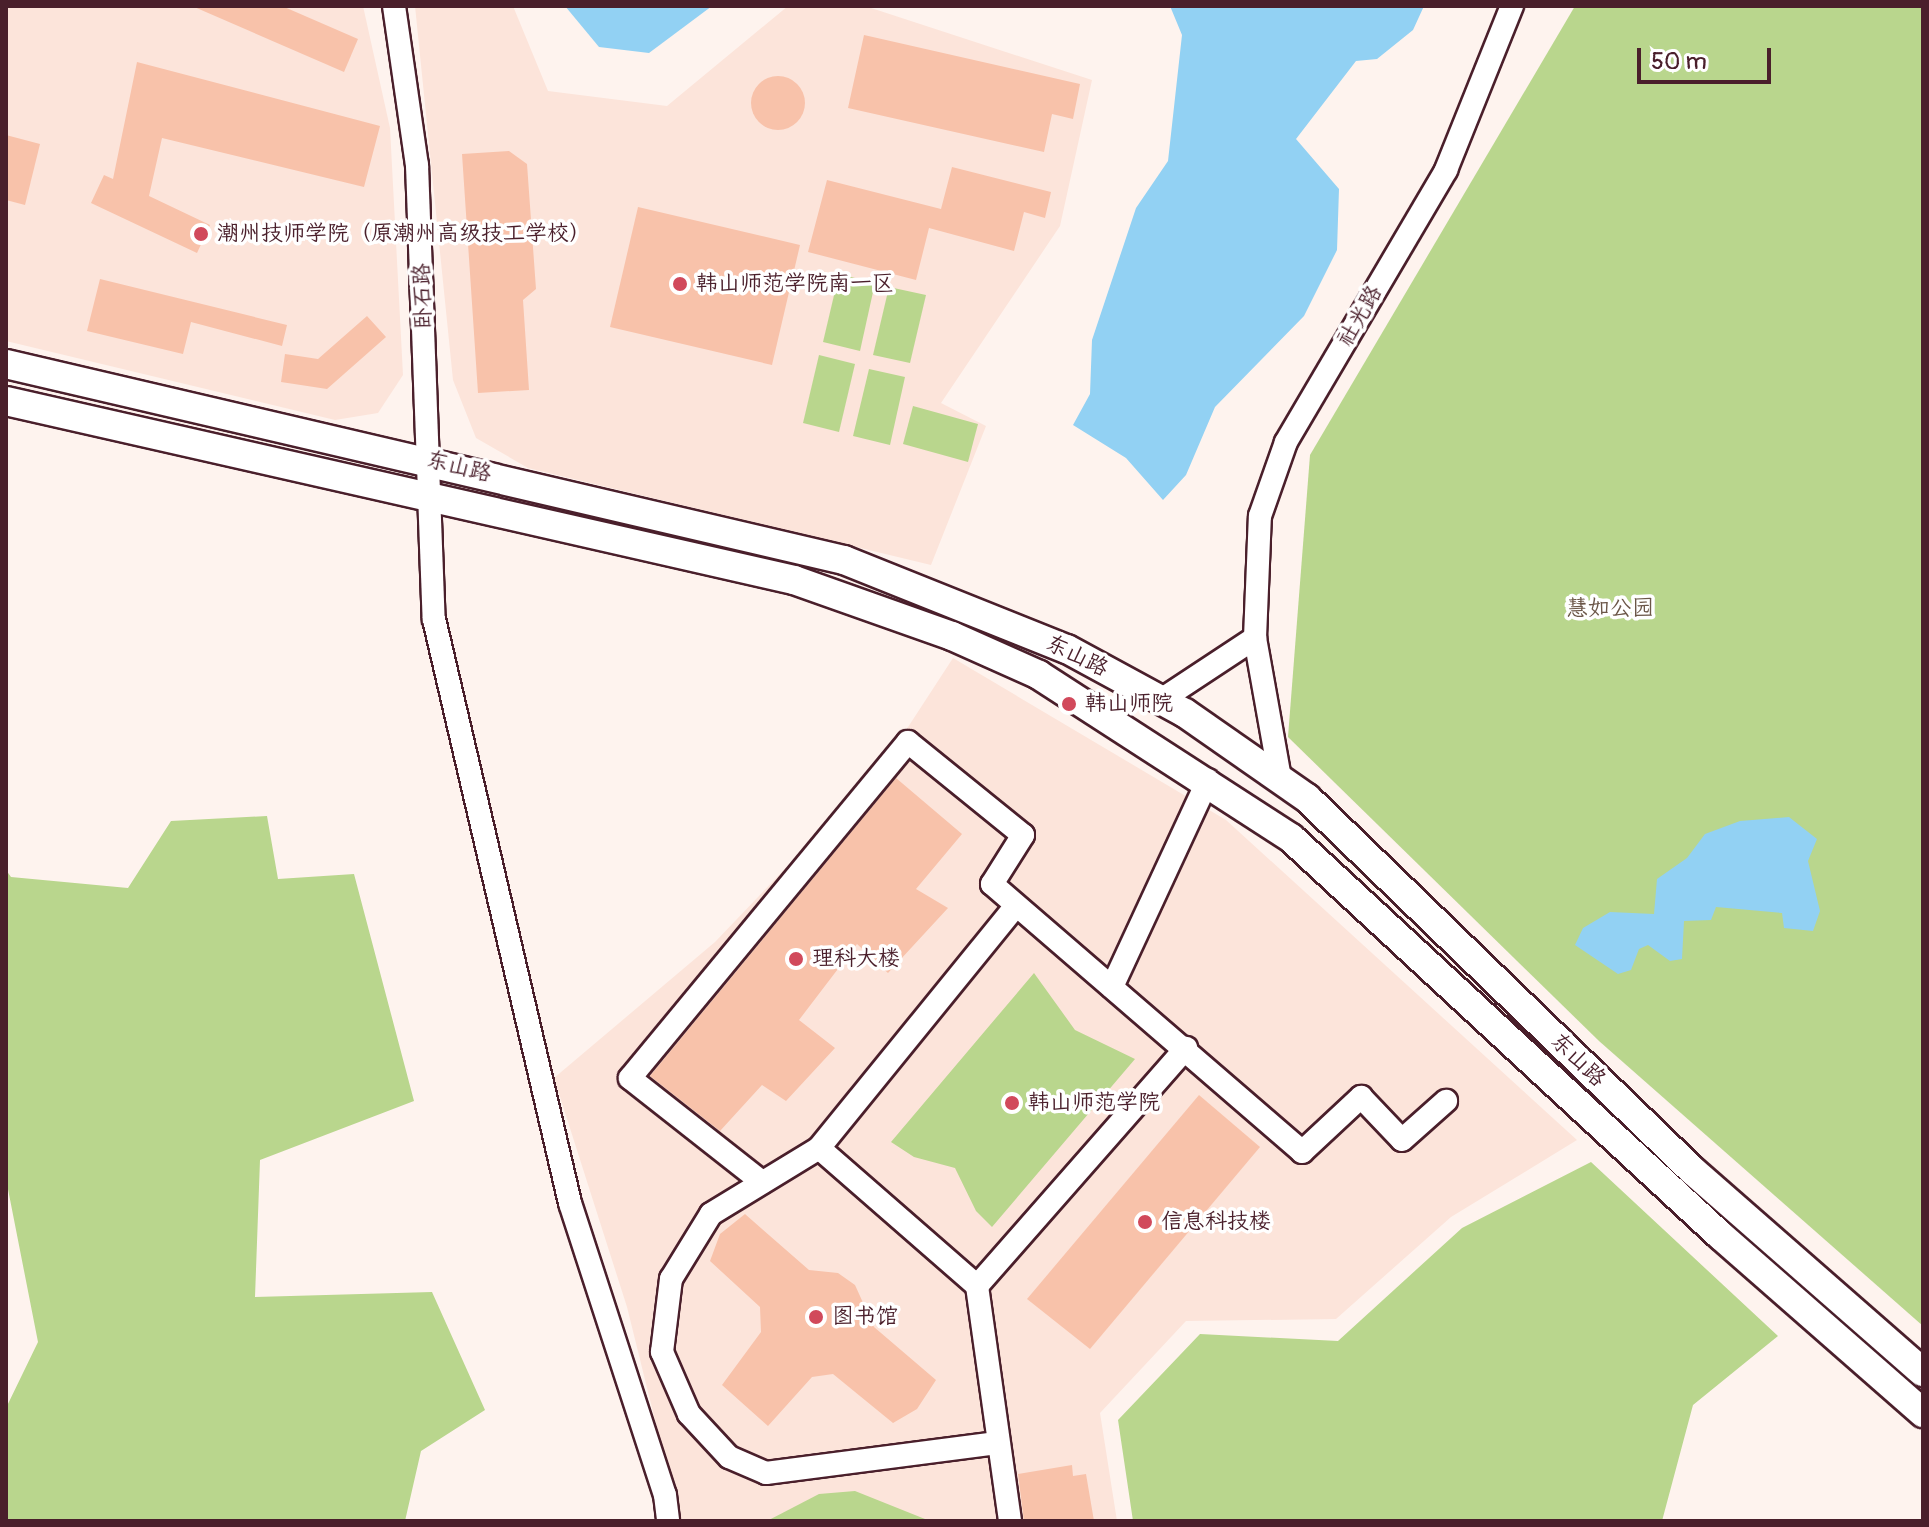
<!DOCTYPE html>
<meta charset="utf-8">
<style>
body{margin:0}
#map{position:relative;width:1929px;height:1527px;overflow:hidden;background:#fef3ee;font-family:Pangolin,"LXGW WenKai TC",sans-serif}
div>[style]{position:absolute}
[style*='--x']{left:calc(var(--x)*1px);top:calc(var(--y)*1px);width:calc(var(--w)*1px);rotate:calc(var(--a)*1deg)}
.built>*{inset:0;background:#fce4da}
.green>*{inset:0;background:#b9d68d}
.water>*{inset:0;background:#92d1f3}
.building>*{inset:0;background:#f8c2aa}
.round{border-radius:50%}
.roads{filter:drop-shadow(2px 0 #4a1f2b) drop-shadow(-2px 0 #4a1f2b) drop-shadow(0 2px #4a1f2b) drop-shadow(0 -2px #4a1f2b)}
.minor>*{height:22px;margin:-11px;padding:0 11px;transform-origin:11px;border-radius:11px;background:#fff}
.major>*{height:28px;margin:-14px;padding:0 14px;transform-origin:14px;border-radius:14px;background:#fff}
.dots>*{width:22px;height:22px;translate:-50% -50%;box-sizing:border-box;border:4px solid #fff;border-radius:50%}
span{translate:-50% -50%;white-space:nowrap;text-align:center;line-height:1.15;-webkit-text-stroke:7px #fff;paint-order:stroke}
.poi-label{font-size:22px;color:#4a1f2b}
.left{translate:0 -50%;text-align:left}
.street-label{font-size:22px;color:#4a1f2b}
.park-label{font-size:22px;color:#6b5648}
.frame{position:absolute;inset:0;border:8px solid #4a1f2b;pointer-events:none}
.scale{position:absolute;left:1637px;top:48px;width:134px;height:36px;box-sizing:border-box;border:4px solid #4a1f2b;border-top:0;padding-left:10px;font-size:24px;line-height:28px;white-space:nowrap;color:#4a1f2b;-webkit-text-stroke:6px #fff;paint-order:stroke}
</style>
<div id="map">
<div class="built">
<div style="clip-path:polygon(6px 6px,363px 6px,390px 128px,403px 375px,378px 413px,335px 420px,6px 341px)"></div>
<div style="clip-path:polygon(415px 6px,513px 6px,548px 91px,667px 106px,788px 6px,865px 6px,1092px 80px,1060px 226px,941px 403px,986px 426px,931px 565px,528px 468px,476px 438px,453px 380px)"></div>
<div style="clip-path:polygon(953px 658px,1226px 820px,1577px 1140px,1451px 1217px,1336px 1319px,1186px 1321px,1100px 1413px,1117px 1521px,680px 1521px,627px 1307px,554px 1078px,715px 942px,882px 767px)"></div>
</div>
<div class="green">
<div style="clip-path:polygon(1575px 6px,1923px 6px,1923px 1326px,1599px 1041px,1288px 737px,1310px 455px)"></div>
<div style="clip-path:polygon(839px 274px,875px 283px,860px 351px,823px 342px)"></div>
<div style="clip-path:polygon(889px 287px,926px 295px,910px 363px,873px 355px)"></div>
<div style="clip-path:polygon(819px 355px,855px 364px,839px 432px,803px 423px)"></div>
<div style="clip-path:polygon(869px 369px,905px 377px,890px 445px,853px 436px)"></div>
<div style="clip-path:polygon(913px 406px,978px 424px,968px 462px,903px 444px)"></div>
<div style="clip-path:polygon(267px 816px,278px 879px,354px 874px,414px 1101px,260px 1160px,255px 1297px,432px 1292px,485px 1410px,421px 1451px,405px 1521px,6px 1521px,6px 1408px,38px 1342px,6px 1179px,6px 870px,11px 877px,128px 888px,171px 821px)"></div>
<div style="clip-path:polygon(1034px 973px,1075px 1030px,1135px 1059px,992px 1227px,976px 1211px,955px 1168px,914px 1157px,891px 1142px)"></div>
<div style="clip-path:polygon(1591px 1162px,1778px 1336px,1693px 1405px,1662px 1521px,1133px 1521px,1118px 1420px,1200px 1334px,1338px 1341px,1462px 1228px)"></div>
<div style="clip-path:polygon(855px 1491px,930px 1521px,767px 1521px,819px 1494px)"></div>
</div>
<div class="water">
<div style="clip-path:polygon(565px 6px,712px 6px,649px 53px,599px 47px)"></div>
<div style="clip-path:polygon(1170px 6px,1424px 6px,1413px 30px,1377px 59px,1356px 61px,1296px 139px,1339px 189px,1337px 250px,1304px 316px,1215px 407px,1186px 475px,1163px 500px,1126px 458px,1073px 425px,1090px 394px,1092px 340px,1136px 208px,1168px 161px,1182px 35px)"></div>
<div style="clip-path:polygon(1789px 817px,1817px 839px,1808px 861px,1820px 911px,1813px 931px,1784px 928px,1782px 913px,1716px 907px,1711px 920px,1684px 921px,1682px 959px,1670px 961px,1648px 945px,1639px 949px,1631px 970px,1618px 974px,1575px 945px,1583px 928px,1610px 912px,1654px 914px,1657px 879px,1687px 858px,1705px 834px,1740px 821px)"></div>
</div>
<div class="building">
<div style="clip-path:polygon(192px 6px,282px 6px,358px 39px,344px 72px)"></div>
<div style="clip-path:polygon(864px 35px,1080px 84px,1073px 119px,1052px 114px,1044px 152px,848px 108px)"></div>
<div style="clip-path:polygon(137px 62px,380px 126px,364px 187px,162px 138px,149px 196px,210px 225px,197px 253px,91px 203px,104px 175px,113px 179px)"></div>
<div class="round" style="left:751px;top:76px;width:54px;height:54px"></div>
<div style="clip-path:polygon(6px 135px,40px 144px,25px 205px,6px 200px)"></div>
<div style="clip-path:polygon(509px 151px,527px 164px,536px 289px,523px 300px,529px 390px,478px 393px,462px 154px)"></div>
<div style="clip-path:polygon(952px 167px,1051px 192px,1045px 218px,1024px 212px,1014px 251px,929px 228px,916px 280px,808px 252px,827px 180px,941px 209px)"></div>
<div style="clip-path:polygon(638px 207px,800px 245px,772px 365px,610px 327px)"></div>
<div style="clip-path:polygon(100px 279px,287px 325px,282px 346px,191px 322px,183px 354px,87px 331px)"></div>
<div style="clip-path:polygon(367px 316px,386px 337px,327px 389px,281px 382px,285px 354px,318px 359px)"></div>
<div style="clip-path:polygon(896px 778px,962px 834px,916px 889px,948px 908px,888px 973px,857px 944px,799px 1020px,835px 1048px,786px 1101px,762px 1085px,720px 1131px,650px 1076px)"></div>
<div style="clip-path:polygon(1199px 1095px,1260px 1147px,1090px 1349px,1027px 1299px)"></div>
<div style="clip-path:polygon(745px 1214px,809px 1270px,838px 1273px,855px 1285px,874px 1327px,936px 1380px,917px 1409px,893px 1423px,833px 1374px,812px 1377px,768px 1426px,722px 1385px,761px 1332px,760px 1307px,710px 1261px,720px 1234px)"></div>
<div style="clip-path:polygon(1072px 1465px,1073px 1476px,1086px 1474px,1094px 1521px,1024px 1521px,1018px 1474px)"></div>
</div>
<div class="roads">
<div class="minor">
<div style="--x:394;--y:6;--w:161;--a:81.8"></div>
<div style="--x:417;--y:165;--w:454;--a:87.9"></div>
<div style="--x:434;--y:619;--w:600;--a:76.89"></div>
<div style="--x:570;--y:1203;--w:307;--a:72"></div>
<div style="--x:665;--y:1495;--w:26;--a:83"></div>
<div style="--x:1255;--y:638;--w:122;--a:-87.7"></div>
<div style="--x:1260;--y:516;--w:78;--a:-70.6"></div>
<div style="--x:1286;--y:442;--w:316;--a:-59.5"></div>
<div style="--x:1446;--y:170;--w:177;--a:-68.1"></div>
<div style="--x:1161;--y:700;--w:113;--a:-33.4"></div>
<div style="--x:1255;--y:638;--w:143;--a:79.9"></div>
<div style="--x:1112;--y:987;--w:228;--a:-65.1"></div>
<div style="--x:819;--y:1148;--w:312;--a:-50.9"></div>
<div style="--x:762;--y:1182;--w:168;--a:-141.8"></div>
<div style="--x:630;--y:1078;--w:436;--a:-50.4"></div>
<div style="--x:908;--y:742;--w:148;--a:39"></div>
<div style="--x:1023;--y:835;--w:58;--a:122.3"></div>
<div style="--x:992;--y:884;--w:410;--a:40.8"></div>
<div style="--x:1302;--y:1152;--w:81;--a:-43"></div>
<div style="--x:1361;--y:1097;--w:59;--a:46.4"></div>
<div style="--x:1402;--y:1140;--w:59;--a:-41.6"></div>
<div style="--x:977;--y:1286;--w:317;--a:-48.7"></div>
<div style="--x:997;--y:1443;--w:233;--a:172.6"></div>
<div style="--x:766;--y:1473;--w:40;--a:-156.6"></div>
<div style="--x:729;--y:1457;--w:59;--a:-132.9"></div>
<div style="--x:689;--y:1414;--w:68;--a:-113.5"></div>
<div style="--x:662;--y:1352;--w:74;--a:-83"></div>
<div style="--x:671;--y:1279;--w:76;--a:-58.4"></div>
<div style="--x:711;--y:1214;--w:127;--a:-31.4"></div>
<div style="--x:819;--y:1148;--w:210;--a:41.1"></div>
<div style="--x:977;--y:1286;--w:237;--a:82"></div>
</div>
<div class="major">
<div style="--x:6;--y:364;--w:861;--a:13.16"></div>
<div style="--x:844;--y:560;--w:240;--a:21.8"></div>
<div style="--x:1067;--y:649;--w:134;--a:28.5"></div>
<div style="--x:1185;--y:713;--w:149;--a:34.9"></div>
<div style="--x:1307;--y:798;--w:537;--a:44.02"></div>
<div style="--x:1693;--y:1171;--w:305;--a:41.2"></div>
<div style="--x:6;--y:401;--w:808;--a:12.8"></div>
<div style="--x:794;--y:580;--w:168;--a:19.5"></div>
<div style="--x:952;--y:636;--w:95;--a:24.1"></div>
<div style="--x:1039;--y:675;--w:300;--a:32.9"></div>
<div style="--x:1291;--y:838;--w:586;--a:42.79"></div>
<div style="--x:1721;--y:1236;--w:269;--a:41.2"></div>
</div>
</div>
<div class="dots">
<div style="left:201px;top:234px;background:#d1495b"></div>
<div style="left:680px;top:284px;background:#d1495b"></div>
<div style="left:1069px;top:704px;background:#d1495b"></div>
<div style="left:796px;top:959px;background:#d1495b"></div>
<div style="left:1012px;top:1103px;background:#d1495b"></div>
<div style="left:1145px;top:1222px;background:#d1495b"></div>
<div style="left:816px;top:1317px;background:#d1495b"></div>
</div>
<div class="poi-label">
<span class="left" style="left:217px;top:234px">潮州技师学院（原潮州高级技工学校）</span>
<span class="left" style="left:696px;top:284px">韩山师范学院南一区</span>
<span class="left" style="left:1085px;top:704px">韩山师院</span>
<span class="left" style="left:812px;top:959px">理科大楼</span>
<span class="left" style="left:1028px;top:1103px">韩山师范学院</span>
<span class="left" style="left:1161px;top:1222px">信息科技楼</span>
<span class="left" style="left:832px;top:1317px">图书馆</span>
</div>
<div class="street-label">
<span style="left:423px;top:296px;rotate:-92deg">卧石路</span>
<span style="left:1360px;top:316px;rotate:-60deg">社光路</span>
<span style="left:459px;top:467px;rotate:14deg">东山路</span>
<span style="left:1077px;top:656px;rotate:26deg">东山路</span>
<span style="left:1578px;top:1060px;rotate:44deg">东山路</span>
</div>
<div class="park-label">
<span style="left:1610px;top:609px">慧如公园</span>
</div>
<div class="frame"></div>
<div class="scale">50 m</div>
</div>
